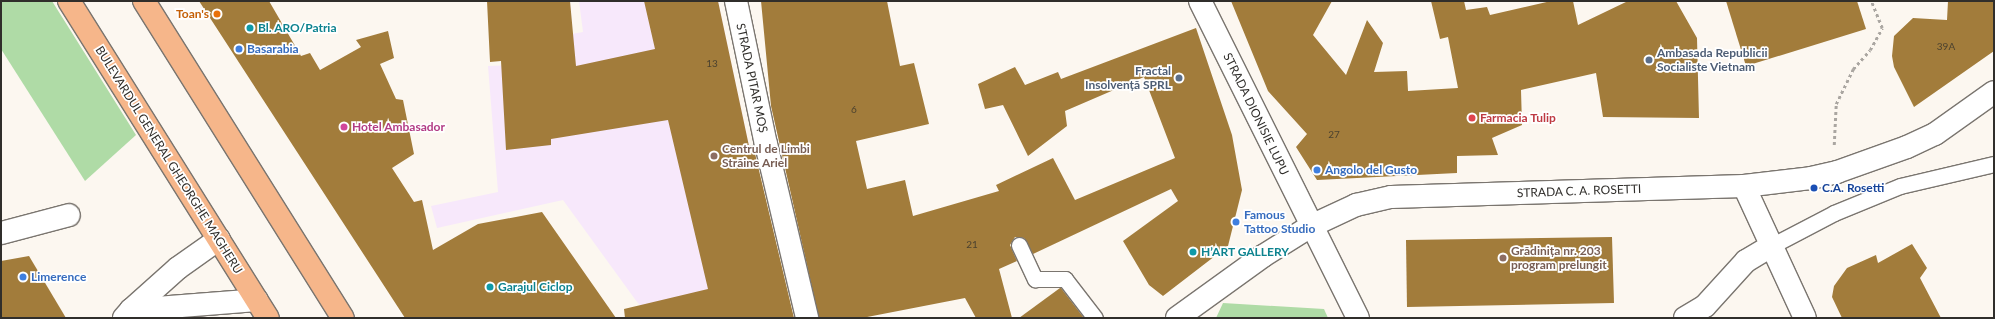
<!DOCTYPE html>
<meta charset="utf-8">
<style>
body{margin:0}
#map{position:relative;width:1995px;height:319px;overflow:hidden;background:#fcf7f0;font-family:Lato,sans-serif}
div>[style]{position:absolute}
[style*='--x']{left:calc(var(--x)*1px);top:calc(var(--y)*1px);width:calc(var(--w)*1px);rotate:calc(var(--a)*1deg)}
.education>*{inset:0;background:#f7e8fb}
.green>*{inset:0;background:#afdba6}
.building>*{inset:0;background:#a27c3b}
.path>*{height:2.5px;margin-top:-1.25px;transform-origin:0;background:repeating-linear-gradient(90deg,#aaa6a1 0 3px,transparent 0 6px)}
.roads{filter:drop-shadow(1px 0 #7a756f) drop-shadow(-1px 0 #7a756f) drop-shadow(0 1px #7a756f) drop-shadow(0 -1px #7a756f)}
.service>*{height:15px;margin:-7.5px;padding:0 7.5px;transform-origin:7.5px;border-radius:7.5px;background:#fff}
.minor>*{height:22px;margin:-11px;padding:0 11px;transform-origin:11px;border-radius:11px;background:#fff}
.tertiary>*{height:22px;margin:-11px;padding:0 11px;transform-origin:11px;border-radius:11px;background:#fff}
.primary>*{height:22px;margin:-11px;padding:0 11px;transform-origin:11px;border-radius:11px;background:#f6b68a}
.dots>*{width:11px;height:11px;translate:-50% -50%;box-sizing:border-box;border:2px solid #fff;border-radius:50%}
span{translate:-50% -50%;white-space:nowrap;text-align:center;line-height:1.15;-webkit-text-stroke:3.5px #fff;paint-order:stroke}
.number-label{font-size:10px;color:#4c422f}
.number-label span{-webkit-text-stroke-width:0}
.food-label{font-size:12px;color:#c56008;font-weight:700}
.right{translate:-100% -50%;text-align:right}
.culture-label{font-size:12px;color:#0d838f;font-weight:700}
.left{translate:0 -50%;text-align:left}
.shop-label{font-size:12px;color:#366cbe;font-weight:700}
.service-label{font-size:12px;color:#4e5e75;font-weight:700}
.street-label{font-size:12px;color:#302e2b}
.health-label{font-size:12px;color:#be3a42;font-weight:700}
.hotel-label{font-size:12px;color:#b23c85;font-weight:700}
.education-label{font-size:12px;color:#785e54;font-weight:700}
.transit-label{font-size:12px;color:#164399;font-weight:700}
.frame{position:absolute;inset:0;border:2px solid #302e2b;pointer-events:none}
</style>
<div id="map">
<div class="education">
<div style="clip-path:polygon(579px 1px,718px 1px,786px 318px,653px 318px,637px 302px,563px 200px,437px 228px,431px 206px,498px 192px,488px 66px,549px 64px,548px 38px,583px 32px)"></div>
</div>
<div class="green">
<div style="clip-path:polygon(1px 1px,52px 1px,136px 135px,85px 181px,1px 49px)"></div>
<div style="clip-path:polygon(1223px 303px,1324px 309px,1328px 318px,1216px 318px)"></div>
</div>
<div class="building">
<div style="clip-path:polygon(199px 1px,269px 1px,301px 56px,310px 53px,320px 70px,361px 47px,356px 40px,388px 31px,394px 58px,380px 64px,396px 99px,403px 100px,414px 154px,392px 168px,414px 202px,422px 200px,433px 250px,478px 224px,542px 212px,616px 318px,405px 318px)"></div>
<div style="clip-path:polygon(487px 1px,570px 1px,576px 66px,655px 49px,644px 1px,718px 1px,749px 146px,753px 145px,794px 318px,625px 318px,624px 309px,708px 289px,668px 120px,551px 139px,551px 145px,506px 150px,501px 61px,490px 62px)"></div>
<div style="clip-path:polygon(761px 1px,887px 1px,900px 66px,914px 63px,929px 124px,856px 141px,867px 189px,905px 180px,913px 216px,999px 191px,996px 185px,1053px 158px,1075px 200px,1175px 158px,1144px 77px,1065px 111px,1067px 126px,1028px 156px,1003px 105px,985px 109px,978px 84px,1015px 67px,1025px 85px,1058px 72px,1061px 79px,1196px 28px,1232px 135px,1242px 190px,1228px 246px,1163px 296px,1149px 285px,1123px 241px,1178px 201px,1171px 189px,1033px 254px,1024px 238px,1015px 237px,1010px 245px,1017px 261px,999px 269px,1012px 318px,976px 318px,965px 298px,862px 318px,819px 318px,771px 106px)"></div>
<div style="clip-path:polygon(1231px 1px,1332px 1px,1313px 35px,1346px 75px,1367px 20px,1383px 43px,1374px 72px,1407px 71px,1408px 91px,1458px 88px,1448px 37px,1440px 39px,1431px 1px,1464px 1px,1466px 10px,1487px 7px,1490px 15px,1551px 1px,1573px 1px,1578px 25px,1628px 1px,1676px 1px,1697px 38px,1699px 118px,1603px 117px,1596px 73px,1521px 90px,1522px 125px,1492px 138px,1498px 155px,1457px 156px,1457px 173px,1317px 180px,1296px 147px,1307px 134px,1268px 91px)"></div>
<div style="clip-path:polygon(1726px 1px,1857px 1px,1866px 29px,1746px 66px)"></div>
<div style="clip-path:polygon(1948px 1px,1994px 1px,1994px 51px,1914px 107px,1894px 67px,1892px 56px,1894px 36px,1913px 18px,1947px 20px)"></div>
<div style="clip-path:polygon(1612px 237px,1614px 303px,1407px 307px,1406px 240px)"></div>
<div style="clip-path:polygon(1912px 244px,1927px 268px,1920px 278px,1941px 318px,1842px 318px,1832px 297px,1834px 286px,1847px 268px,1876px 255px,1878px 263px)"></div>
<div style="clip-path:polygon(29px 256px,66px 318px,1px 318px,1px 261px)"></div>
<div style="clip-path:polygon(1061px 288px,1084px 318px,1019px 318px,1060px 288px)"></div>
</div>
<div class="path">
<div style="--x:1834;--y:145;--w:41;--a:-87.2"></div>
<div style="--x:1836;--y:104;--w:39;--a:-64"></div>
<div style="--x:1853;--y:69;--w:25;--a:-48"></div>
<div style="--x:1870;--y:50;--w:25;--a:-61"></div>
<div style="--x:1882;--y:28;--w:29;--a:-112"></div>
</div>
<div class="roads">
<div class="service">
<div style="--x:1019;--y:245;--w:38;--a:65"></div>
<div style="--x:1035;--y:279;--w:30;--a:0"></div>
<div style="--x:1065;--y:279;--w:49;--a:52.4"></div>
<div style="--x:1771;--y:246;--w:71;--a:-27.6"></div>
<div style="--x:1834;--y:213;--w:71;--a:-22.2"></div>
<div style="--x:1900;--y:186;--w:97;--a:-13.2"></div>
</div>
<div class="minor">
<div style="--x:736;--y:1;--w:146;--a:78.2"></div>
<div style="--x:766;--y:144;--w:179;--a:76.7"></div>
<div style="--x:1744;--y:186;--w:145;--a:65.2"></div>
<div style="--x:1;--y:233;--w:70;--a:-14.8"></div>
<div style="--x:131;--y:310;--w:63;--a:-41.8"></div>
<div style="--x:178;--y:268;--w:50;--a:-35.3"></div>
<div style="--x:124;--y:318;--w:11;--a:-49"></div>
<div style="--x:131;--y:310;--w:126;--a:-4.5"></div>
<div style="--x:1685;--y:318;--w:23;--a:-31"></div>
<div style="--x:1705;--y:306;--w:61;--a:-47.7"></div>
<div style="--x:1746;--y:261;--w:29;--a:-31"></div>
</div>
<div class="tertiary">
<div style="--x:1200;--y:1;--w:354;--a:63.5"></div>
<div style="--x:1177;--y:318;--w:106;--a:-35.8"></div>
<div style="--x:1263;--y:256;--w:57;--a:-32"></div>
<div style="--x:1311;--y:226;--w:50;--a:-25"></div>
<div style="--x:1356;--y:205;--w:36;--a:-13"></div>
<div style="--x:1391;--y:197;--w:353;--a:-1.8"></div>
<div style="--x:1744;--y:186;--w:67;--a:-6.8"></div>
<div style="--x:1811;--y:178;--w:27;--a:-13"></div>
<div style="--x:1837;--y:172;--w:74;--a:-19.7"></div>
<div style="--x:1907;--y:147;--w:31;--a:-25"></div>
<div style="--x:1935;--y:134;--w:72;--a:-35.4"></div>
</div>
<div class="primary">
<div style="--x:69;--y:1;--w:374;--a:57.9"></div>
<div style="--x:144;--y:1;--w:374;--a:57.9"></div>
</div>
</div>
<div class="dots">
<div style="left:217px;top:14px;background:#e8710a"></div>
<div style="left:250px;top:28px;background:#0f9aa8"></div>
<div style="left:239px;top:49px;background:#3f7fe0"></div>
<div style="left:1649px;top:60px;background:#5c6f8a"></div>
<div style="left:1179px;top:78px;background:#5c6f8a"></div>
<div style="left:1472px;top:118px;background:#e0444e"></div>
<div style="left:344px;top:127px;background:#d1479c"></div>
<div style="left:714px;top:156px;background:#8d6e63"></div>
<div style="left:1317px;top:170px;background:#3f7fe0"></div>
<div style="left:1814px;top:188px;background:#1a4fb4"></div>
<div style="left:1236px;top:222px;background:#3f7fe0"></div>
<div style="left:1193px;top:252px;background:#0f9aa8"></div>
<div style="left:1503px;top:258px;background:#8d6e63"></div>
<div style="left:23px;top:277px;background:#3f7fe0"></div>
<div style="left:490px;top:287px;background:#0f9aa8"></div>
</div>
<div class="number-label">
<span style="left:1946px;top:47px">39A</span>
<span style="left:712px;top:64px">13</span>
<span style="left:854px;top:110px">6</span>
<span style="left:1334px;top:135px">27</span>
<span style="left:972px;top:245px">21</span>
</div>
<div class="food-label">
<span class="right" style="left:209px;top:14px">Toan's</span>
</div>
<div class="culture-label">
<span class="left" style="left:258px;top:28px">Bl. ARO/Patria</span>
<span class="left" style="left:1201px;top:252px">H’ART GALLERY</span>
<span class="left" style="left:498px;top:287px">Garajul Ciclop</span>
</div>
<div class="shop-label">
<span class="left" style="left:247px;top:49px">Basarabia</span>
<span class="left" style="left:1325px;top:170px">Angolo del Gusto</span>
<span class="left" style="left:1244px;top:222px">Famous<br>Tattoo Studio</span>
<span class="left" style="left:31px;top:277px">Limerence</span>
</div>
<div class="service-label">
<span class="left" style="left:1657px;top:60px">Ambasada Republicii<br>Socialiste Vietnam</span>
<span class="right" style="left:1171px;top:78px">Fractal<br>Insolvență SPRL</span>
</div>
<div class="street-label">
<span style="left:752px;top:78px;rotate:78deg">STRADA PITAR MOȘ</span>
<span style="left:1256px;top:114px;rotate:64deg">STRADA DIONISIE LUPU</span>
<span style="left:169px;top:160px;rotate:58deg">BULEVARDUL GENERAL GHEORGHE MAGHERU</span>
<span style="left:1579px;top:191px;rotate:-2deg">STRADA C. A. ROSETTI</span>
</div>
<div class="health-label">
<span class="left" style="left:1480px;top:118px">Farmacia Tulip</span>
</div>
<div class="hotel-label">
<span class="left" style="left:352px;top:127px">Hotel Ambasador</span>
</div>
<div class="education-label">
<span class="left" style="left:722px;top:156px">Centrul de Limbi<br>Străine Ariel</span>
<span class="left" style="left:1511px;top:258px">Grădinița nr. 203<br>program prelungit</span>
</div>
<div class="transit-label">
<span class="left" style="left:1822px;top:188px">C.A. Rosetti</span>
</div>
<div class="frame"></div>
</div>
